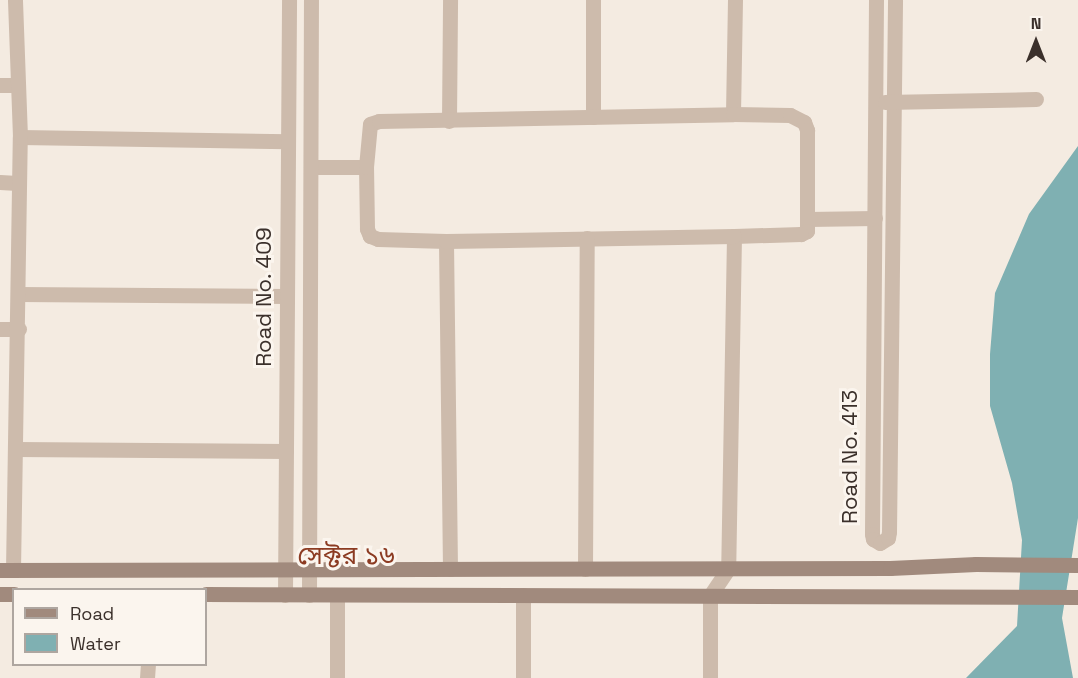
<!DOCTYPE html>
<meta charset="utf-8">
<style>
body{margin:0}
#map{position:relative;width:1078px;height:678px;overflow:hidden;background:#f4ebe1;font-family:"Space Grotesk","Noto Sans Bengali",sans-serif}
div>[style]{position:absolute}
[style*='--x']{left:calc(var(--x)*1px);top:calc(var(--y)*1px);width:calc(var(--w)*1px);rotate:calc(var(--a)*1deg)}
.water>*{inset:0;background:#7fb0b2}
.street>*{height:15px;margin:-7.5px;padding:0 7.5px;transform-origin:7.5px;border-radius:7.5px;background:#cdbbac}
.secondary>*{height:15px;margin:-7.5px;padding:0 7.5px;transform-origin:7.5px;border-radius:7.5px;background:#a18a7d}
span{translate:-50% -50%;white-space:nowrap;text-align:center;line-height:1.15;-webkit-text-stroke:6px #fbf5ee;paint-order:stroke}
.street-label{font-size:22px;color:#3b302b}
.quarter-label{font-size:26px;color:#8c3b22}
.legend{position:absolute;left:12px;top:588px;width:195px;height:78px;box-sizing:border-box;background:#fbf5ee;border:2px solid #aea6a0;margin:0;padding:8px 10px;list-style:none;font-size:18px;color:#3b302b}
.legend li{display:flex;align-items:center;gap:12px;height:30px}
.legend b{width:30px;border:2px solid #aea6a0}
.north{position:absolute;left:1006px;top:12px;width:60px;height:60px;-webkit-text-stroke:4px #fbf5ee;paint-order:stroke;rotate:0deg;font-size:16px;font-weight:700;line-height:24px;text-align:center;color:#3b302b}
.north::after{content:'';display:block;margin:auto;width:21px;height:27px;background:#3b302b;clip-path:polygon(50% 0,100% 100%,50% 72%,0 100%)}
</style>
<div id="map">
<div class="water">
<div style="clip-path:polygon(1078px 146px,1078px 518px,1062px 618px,1073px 678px,966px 678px,1017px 626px,1022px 540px,1012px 483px,990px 406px,990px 354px,995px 293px,1029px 214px)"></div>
</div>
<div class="street">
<div style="--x:876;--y:0;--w:534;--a:90.43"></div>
<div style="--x:872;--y:534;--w:5;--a:79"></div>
<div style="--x:873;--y:539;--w:8;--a:30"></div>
<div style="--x:880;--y:543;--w:9;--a:-32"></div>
<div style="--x:888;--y:538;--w:6;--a:-81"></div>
<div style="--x:889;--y:532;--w:532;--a:-89.35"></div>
<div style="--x:0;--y:85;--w:18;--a:0"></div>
<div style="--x:885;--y:102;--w:151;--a:-1.1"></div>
<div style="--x:733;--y:114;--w:114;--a:-89"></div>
<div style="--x:593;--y:117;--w:117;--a:-90"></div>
<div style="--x:449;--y:121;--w:121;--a:-89.5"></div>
<div style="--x:20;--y:137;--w:268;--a:0.9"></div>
<div style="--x:311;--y:167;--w:55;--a:0"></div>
<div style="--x:0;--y:182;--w:17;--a:3"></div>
<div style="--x:808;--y:219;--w:67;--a:-0.9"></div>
<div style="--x:446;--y:241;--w:68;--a:-178.3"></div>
<div style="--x:378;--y:239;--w:9;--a:-159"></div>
<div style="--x:370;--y:236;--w:8;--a:-113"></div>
<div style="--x:367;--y:229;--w:62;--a:-90.9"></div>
<div style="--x:366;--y:167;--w:43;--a:-84.7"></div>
<div style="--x:370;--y:124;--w:9;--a:-18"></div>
<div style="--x:379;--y:121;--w:354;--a:-1.1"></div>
<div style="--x:733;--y:114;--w:57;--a:1"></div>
<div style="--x:790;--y:115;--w:16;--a:27"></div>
<div style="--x:804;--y:122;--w:9;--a:69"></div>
<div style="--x:807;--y:130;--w:101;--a:90"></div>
<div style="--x:807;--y:231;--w:7;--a:153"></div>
<div style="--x:801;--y:234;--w:67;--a:178.3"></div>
<div style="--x:734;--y:236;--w:333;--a:91"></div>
<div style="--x:728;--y:569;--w:32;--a:124"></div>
<div style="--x:710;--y:596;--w:82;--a:90"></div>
<div style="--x:18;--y:294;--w:269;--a:0.4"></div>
<div style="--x:0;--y:329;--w:19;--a:0"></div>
<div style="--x:16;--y:449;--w:270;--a:0.4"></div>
<div style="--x:450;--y:569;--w:328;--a:-90.7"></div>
<div style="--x:446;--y:241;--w:288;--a:-1"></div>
<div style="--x:585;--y:569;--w:331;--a:-89.7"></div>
<div style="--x:13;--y:570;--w:433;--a:-89.1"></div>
<div style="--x:20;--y:137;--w:137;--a:-92.1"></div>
<div style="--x:285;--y:595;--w:595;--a:-89.61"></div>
<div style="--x:309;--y:595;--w:595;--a:-89.81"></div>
<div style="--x:337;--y:595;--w:83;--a:90"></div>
<div style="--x:523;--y:595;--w:83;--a:90"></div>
<div style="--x:147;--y:678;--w:14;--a:-86"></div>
</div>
<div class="secondary">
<div style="--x:0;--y:570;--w:890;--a:-0.13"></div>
<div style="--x:890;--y:568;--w:86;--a:-2.7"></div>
<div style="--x:976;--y:564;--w:102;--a:0.6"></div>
<div style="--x:0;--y:594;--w:14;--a:0"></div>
<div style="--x:206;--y:594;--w:872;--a:0.2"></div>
</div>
<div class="street-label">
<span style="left:264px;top:297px;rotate:-90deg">Road No. 409</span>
<span style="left:850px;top:457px;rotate:-90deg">Road No. 413</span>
</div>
<div class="quarter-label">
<span style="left:346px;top:556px">সেক্টর ১৬</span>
</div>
<ul class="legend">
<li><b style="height:8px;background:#a18a7d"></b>Road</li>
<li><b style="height:16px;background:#7fb0b2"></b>Water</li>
</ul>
<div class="north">N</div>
</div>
